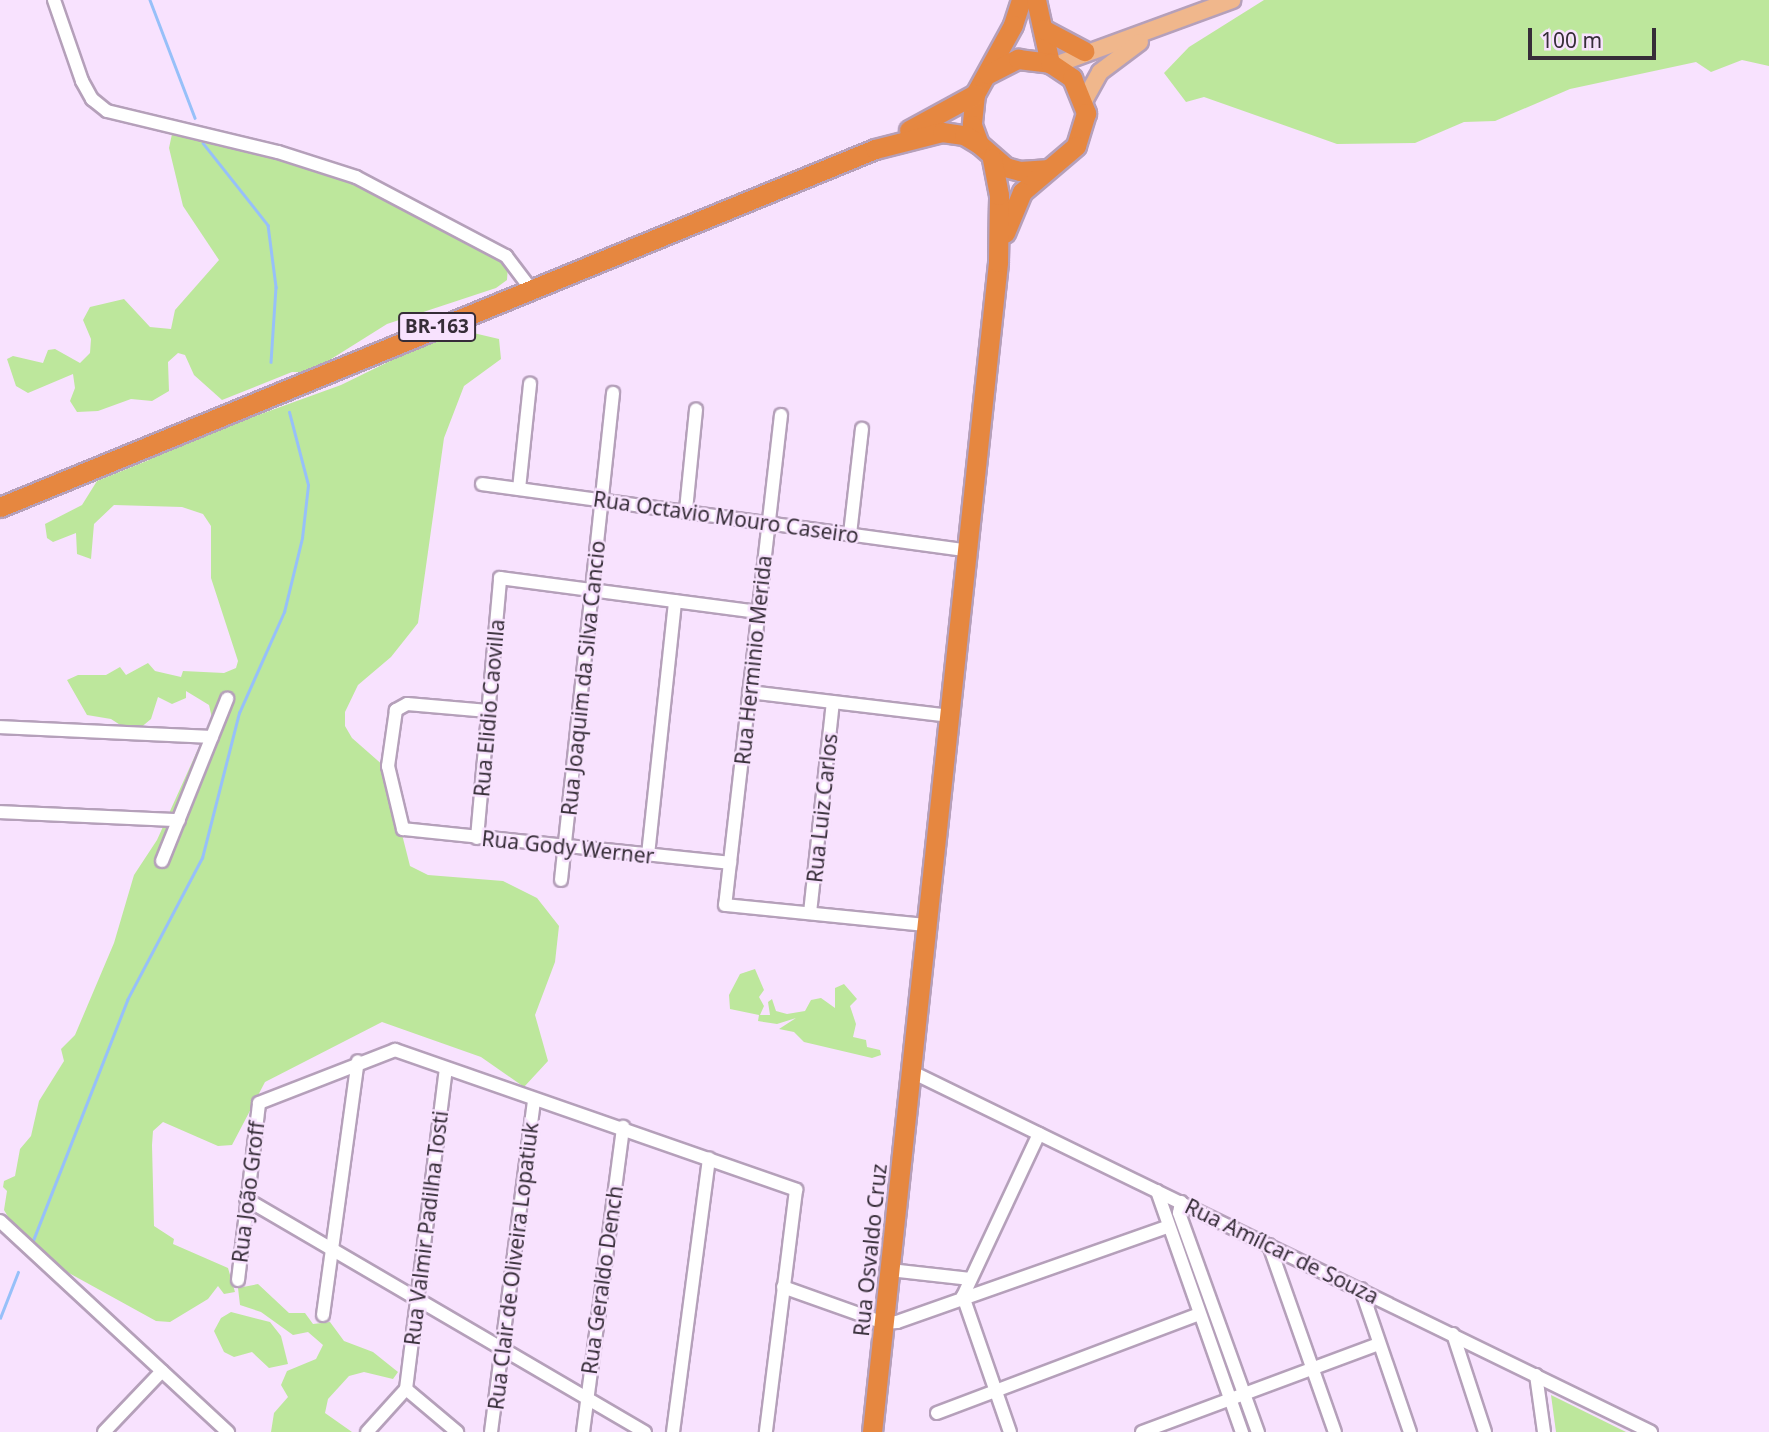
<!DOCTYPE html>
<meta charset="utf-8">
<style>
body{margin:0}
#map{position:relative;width:1769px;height:1432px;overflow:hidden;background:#f8e2fe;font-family:"Noto Sans",sans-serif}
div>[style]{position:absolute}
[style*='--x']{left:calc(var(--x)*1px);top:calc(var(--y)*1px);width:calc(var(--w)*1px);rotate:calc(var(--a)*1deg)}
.green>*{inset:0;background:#bde79c}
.stream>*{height:2.5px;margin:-1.25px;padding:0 1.25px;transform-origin:1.25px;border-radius:1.25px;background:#97c0f9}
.roads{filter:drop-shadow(2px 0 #b5a0ba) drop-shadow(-2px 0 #b5a0ba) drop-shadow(0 2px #b5a0ba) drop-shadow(0 -2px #b5a0ba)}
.minor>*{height:12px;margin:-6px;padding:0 6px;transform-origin:6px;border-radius:6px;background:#fff}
.major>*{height:16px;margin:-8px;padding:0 8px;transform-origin:8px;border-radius:8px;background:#f0b78c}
.highway>*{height:19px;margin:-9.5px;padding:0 9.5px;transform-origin:9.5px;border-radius:9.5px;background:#e68740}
span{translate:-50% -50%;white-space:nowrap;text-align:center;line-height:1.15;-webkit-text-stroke:5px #f8e2fe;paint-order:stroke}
.shield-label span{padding:2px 5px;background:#f8e2fe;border:2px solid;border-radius:5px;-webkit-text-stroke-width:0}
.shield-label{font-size:19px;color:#362d38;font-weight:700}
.street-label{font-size:21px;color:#362d38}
.scale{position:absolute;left:1528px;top:28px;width:128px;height:32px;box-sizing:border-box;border:4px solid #362d38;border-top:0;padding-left:9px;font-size:21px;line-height:24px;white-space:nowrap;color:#362d38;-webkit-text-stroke:5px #f8e2fe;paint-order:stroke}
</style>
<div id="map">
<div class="green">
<div style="clip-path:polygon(1264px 0,1769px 0,1769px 66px,1742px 60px,1711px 72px,1696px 62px,1570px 89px,1495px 121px,1464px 122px,1415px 143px,1337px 144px,1204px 97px,1186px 102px,1164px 73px,1189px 47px)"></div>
<div style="clip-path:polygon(172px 134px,215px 139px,344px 175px,486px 248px,508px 265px,507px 280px,496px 288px,387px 324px,328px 361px,318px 372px,292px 372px,222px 400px,194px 375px,185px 355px,178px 353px,168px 362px,169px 391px,152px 401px,131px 399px,98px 411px,77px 412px,70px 401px,75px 388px,73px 374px,28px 393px,16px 386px,7px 359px,13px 356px,43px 363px,48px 350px,55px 349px,80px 363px,90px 353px,91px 339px,83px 320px,90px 307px,124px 299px,150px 327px,171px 329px,175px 310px,219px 260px,183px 206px,169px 148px)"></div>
<div style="clip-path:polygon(465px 331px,499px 339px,501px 359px,464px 386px,444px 438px,418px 623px,391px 657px,358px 685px,345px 712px,345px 726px,352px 738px,385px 767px,410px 866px,428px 875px,503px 881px,537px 898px,559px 926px,555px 962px,535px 1015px,548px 1061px,524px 1087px,481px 1057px,382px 1022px,265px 1082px,232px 1145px,218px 1146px,163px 1122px,153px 1131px,152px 1145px,154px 1226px,174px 1239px,173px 1244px,228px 1268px,235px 1292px,224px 1294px,218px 1286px,208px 1299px,170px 1322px,156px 1321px,58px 1267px,17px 1232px,4px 1210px,7px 1191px,3px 1187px,4px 1181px,15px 1176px,20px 1149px,31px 1136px,39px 1101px,64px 1061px,61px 1049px,75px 1035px,114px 943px,134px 875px,157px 840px,212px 718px,209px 705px,186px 691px,186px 698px,172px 704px,158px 697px,151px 719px,139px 729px,128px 730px,111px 719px,87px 715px,67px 680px,78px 675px,106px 675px,120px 667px,126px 675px,148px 663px,155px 671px,181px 677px,183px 671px,224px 673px,236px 668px,238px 661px,211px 578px,211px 526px,203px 514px,182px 507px,114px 505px,94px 524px,91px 559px,77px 554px,76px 533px,53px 542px,47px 538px,45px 524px,82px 505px,97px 481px,149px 460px,159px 451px,341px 385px,431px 341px)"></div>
<div style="clip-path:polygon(755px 969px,764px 990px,759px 997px,764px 1006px,760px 1015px,770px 1015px,768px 1002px,772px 999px,776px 1011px,787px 1014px,805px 1011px,811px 1000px,821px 998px,835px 1008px,835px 988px,844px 984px,857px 999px,850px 1006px,856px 1024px,853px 1037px,866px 1040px,867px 1047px,880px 1050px,881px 1055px,872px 1058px,804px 1042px,794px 1032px,779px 1029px,796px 1018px,777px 1024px,758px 1021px,759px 1015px,730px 1009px,729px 995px,740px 974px)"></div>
<div style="clip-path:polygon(258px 1284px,289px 1313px,305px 1313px,313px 1324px,330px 1322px,344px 1341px,373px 1352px,398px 1372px,393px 1379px,364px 1372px,349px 1376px,328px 1399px,325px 1413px,352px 1432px,271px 1432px,274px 1413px,288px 1397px,281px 1385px,287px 1371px,316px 1359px,323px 1345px,308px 1332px,293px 1335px,261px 1312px,240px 1305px,238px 1288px)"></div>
<div style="clip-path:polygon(231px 1312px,270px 1322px,281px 1336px,288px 1364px,269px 1368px,252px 1352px,234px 1357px,224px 1352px,214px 1331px,221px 1318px)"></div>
<div style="clip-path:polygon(1551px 1395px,1626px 1432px,1556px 1432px)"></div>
</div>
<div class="stream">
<div style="--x:150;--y:0;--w:126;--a:69.1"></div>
<div style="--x:203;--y:143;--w:105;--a:51.6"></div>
<div style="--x:268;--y:225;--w:63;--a:82.6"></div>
<div style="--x:276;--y:287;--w:75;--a:93.8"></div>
<div style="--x:32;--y:1243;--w:261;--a:-68.6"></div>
<div style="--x:127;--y:1000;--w:161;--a:-62.2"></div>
<div style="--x:202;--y:858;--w:150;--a:-75.7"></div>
<div style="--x:239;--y:713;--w:111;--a:-66"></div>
<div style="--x:284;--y:612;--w:76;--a:-76.3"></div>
<div style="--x:302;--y:538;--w:53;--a:-83.5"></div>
<div style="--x:308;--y:485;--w:75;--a:-104.6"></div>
<div style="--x:0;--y:1318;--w:49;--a:-68.6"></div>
</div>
<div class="roads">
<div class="minor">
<div style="--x:54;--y:0;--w:86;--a:70.9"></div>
<div style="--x:82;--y:81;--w:21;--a:61"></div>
<div style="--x:92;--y:99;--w:19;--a:39"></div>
<div style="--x:107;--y:111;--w:176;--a:13.5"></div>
<div style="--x:278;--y:152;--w:82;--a:17.8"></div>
<div style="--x:356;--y:177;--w:170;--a:27.8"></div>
<div style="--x:506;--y:256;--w:40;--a:53"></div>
<div style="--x:781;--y:415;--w:493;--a:96.5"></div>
<div style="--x:725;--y:905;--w:203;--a:5.7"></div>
<div style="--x:482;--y:484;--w:492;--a:7.8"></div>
<div style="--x:519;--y:489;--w:106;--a:-84"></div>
<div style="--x:686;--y:510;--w:101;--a:-84.3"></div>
<div style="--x:850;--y:534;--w:106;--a:-83.5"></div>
<div style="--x:749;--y:692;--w:201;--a:6.8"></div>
<div style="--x:488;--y:711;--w:81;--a:-175.1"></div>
<div style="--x:407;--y:704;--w:13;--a:151"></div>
<div style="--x:396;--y:710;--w:57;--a:98.1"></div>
<div style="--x:388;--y:766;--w:65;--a:76.6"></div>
<div style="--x:403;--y:829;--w:329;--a:5.9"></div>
<div style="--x:0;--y:727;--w:212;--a:2.7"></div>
<div style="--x:0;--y:812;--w:179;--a:2.6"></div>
<div style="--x:477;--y:838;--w:261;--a:-84.9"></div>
<div style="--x:500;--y:578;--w:260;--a:7.5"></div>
<div style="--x:648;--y:855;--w:255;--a:-83.9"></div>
<div style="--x:162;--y:861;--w:175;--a:-68.1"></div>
<div style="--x:561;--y:880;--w:490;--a:-83.9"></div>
<div style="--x:810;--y:913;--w:212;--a:-83.8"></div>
<div style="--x:912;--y:1072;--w:822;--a:25.97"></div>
<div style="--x:1157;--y:1191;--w:256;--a:70.6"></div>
<div style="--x:246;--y:1199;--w:462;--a:30.3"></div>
<div style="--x:1181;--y:1202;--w:11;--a:100"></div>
<div style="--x:1179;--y:1213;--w:233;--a:70.2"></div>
<div style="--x:0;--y:1221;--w:311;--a:42.8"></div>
<div style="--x:1269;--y:1245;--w:198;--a:70.6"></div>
<div style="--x:890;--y:1270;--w:81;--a:6.4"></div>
<div style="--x:238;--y:1280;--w:178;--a:-83.2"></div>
<div style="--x:259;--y:1103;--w:146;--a:-21.3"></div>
<div style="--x:395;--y:1050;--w:425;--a:19.2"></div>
<div style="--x:796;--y:1190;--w:244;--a:97.1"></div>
<div style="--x:783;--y:1287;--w:107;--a:19.6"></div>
<div style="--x:884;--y:1323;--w:13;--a:-4"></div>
<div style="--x:897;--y:1322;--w:286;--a:-19.4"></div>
<div style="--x:1361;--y:1289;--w:151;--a:71.1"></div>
<div style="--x:323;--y:1315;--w:256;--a:-82.2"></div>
<div style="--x:1453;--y:1334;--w:103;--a:71.9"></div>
<div style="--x:1536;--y:1375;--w:58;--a:82"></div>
<div style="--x:406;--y:1389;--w:323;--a:-82.9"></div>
<div style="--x:406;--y:1389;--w:67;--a:40.1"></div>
<div style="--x:937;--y:1413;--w:280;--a:-20.7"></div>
<div style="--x:104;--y:1432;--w:84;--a:-46.4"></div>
<div style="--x:367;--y:1432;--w:58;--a:-47.8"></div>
<div style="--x:491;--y:1432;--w:335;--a:-82.6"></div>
<div style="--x:583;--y:1432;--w:308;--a:-82.5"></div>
<div style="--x:673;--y:1432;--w:276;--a:-82.5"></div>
<div style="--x:1010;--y:1432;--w:144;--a:-109.1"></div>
<div style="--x:963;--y:1296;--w:179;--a:-64.9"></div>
<div style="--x:1142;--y:1432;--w:252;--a:-20.4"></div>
</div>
<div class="major">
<div style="--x:1055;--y:65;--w:189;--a:-20.1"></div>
<div style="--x:1084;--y:101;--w:33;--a:-61"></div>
<div style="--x:1100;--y:72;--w:50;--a:-36.9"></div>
</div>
<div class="highway">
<div style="--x:1021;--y:0;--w:26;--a:108"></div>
<div style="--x:1013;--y:25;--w:79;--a:118.8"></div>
<div style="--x:975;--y:94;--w:31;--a:96"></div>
<div style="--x:972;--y:125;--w:20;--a:70"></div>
<div style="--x:979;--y:144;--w:35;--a:41"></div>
<div style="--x:1005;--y:167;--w:16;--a:15"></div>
<div style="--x:1020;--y:171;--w:26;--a:-4"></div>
<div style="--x:1036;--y:0;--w:65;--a:77.5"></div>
<div style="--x:1043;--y:29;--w:47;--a:28.2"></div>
<div style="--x:988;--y:74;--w:34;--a:-27"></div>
<div style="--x:1018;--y:59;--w:32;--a:7"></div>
<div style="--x:1050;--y:63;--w:27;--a:34"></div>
<div style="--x:1072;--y:78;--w:38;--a:68"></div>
<div style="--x:1086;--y:113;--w:34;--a:107"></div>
<div style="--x:1076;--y:146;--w:71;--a:139.6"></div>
<div style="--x:1022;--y:192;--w:44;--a:112.5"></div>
<div style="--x:909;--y:130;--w:75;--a:-28.6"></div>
<div style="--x:0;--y:507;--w:945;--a:-22.25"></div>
<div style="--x:875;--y:149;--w:69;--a:-14.2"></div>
<div style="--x:942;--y:132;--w:22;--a:8"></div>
<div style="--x:964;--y:135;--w:17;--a:31"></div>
<div style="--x:872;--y:1432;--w:1177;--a:-83.85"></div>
<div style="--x:998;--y:262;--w:67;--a:-89.1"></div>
<div style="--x:999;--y:195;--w:37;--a:-101"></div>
</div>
</div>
<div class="shield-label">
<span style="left:437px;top:327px">BR-163</span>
</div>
<div class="street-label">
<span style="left:726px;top:517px;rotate:8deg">Rua Octavio Mouro Caseiro</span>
<span style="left:753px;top:660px;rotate:-84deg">Rua Herminio Merida</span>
<span style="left:583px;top:678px;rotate:-84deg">Rua Joaquim da Silva Cancio</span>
<span style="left:489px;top:708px;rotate:-85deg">Rua Elidio Caovilla</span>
<span style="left:822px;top:808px;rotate:-84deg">Rua Luiz Carlos</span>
<span style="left:568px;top:847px;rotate:6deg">Rua Gody Werner</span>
<span style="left:248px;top:1192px;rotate:-83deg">Rua João Groff</span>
<span style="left:426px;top:1228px;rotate:-83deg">Rua Valmir Padilha Tosti</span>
<span style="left:870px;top:1250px;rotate:-84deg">Rua Osvaldo Cruz</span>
<span style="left:1282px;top:1251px;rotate:26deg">Rua Amílcar de Souza</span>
<span style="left:513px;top:1266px;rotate:-83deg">Rua Clair de Oliveira Lopatiuk</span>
<span style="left:602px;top:1280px;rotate:-82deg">Rua Geraldo Dench</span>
</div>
<div class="scale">100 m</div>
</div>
